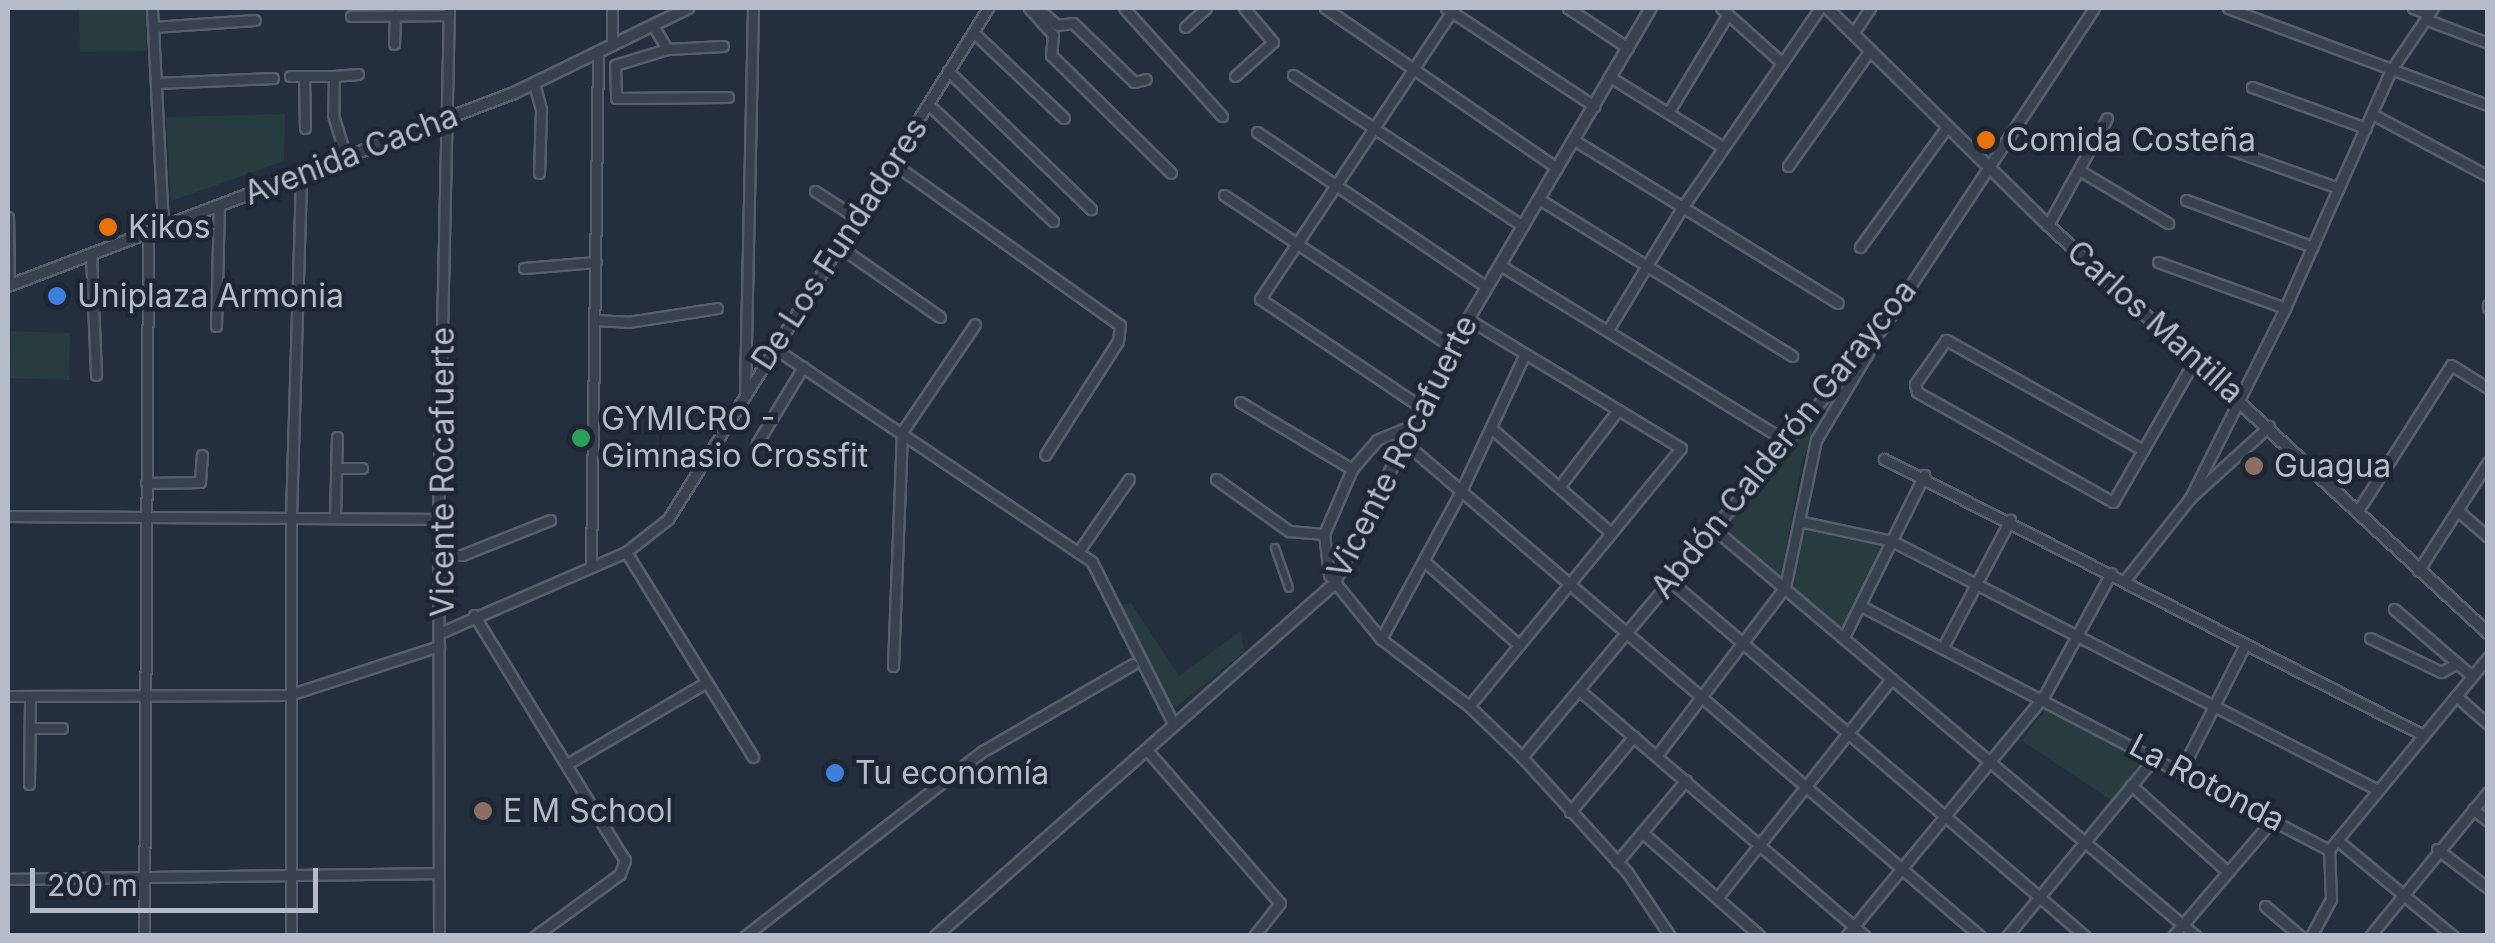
<!DOCTYPE html>
<meta charset="utf-8">
<style>
body{margin:0}
#map{position:relative;width:2495px;height:943px;overflow:hidden;background:#242f3e;font-family:Inter,sans-serif}
div>[style]{position:absolute}
[style*='--x']{left:calc(var(--x)*1px);top:calc(var(--y)*1px);width:calc(var(--w)*1px);rotate:calc(var(--a)*1deg)}
.green>*{inset:0;background:#263c3f}
.roads{filter:drop-shadow(2px 0 #565f6c) drop-shadow(-2px 0 #565f6c) drop-shadow(0 2px #565f6c) drop-shadow(0 -2px #565f6c)}
.pedestrian>*{height:6px;margin:-3px;padding:0 3px;transform-origin:3px;border-radius:3px;background:#38414e}
.minor>*{height:9px;margin:-4.5px;padding:0 4.5px;transform-origin:4.5px;border-radius:4.5px;background:#38414e}
.tertiary>*{height:10px;margin:-5px;padding:0 5px;transform-origin:5px;border-radius:5px;background:#38414e}
.dots>*{width:28px;height:28px;translate:-50% -50%;box-sizing:border-box;border:5px solid #1d2633;border-radius:50%}
span{translate:-50% -50%;white-space:nowrap;text-align:center;line-height:1.15;-webkit-text-stroke:9px #1d2633;paint-order:stroke}
.poi-label{font-size:32px;color:#b4bcc9}
.left{translate:0 -50%;text-align:left}
.street-label{font-size:32px;color:#b4bcc9}
.frame{position:absolute;inset:0;border:10px solid #b4bcc9;pointer-events:none}
.scale{position:absolute;left:30px;top:868px;width:288px;height:45px;box-sizing:border-box;border:5px solid #b4bcc9;border-top:0;padding-left:12px;font-size:30px;line-height:35px;white-space:nowrap;color:#b4bcc9;-webkit-text-stroke:8px #1d2633;paint-order:stroke}
</style>
<div id="map">
<div class="green">
<div style="clip-path:polygon(79px 8px,146px 8px,146px 51px,80px 52px)"></div>
<div style="clip-path:polygon(285px 114px,284px 161px,171px 201px,166px 117px)"></div>
<div style="clip-path:polygon(11px 331px,70px 333px,69px 380px,10px 378px)"></div>
<div style="clip-path:polygon(1841px 385px,1802px 460px,1781px 578px,1721px 527px)"></div>
<div style="clip-path:polygon(1802px 525px,1887px 543px,1842px 629px,1790px 585px)"></div>
<div style="clip-path:polygon(1131px 603px,1179px 676px,1241px 631px,1244px 652px,1170px 712px,1132px 660px,1113px 606px)"></div>
<div style="clip-path:polygon(2046px 709px,2146px 759px,2111px 800px,2022px 741px)"></div>
</div>
<div class="roads">
<div class="pedestrian">
<div style="--x:1275;--y:548;--w:42;--a:70.7"></div>
</div>
<div class="minor">
<div style="--x:152;--y:8;--w:219;--a:87.1"></div>
<div style="--x:612;--y:8;--w:37;--a:90"></div>
<div style="--x:1029;--y:8;--w:36;--a:48"></div>
<div style="--x:1053;--y:35;--w:20;--a:96"></div>
<div style="--x:1051;--y:55;--w:168;--a:44.5"></div>
<div style="--x:1038;--y:8;--w:25;--a:42"></div>
<div style="--x:1057;--y:25;--w:16;--a:-7"></div>
<div style="--x:1073;--y:23;--w:85;--a:44"></div>
<div style="--x:1134;--y:82;--w:12;--a:-14"></div>
<div style="--x:1124;--y:8;--w:146;--a:47.8"></div>
<div style="--x:1325;--y:8;--w:282;--a:34.6"></div>
<div style="--x:1446;--y:8;--w:178;--a:33.5"></div>
<div style="--x:1568;--y:8;--w:72;--a:33.7"></div>
<div style="--x:1721;--y:8;--w:82;--a:42"></div>
<div style="--x:2228;--y:8;--w:278;--a:20.5"></div>
<div style="--x:2413;--y:8;--w:17;--a:21"></div>
<div style="--x:351;--y:16;--w:98;--a:-0.6"></div>
<div style="--x:2425;--y:19;--w:67;--a:20.9"></div>
<div style="--x:653;--y:25;--w:28;--a:60"></div>
<div style="--x:667;--y:49;--w:54;--a:162.9"></div>
<div style="--x:615;--y:65;--w:33;--a:88"></div>
<div style="--x:616;--y:98;--w:112;--a:-0.5"></div>
<div style="--x:153;--y:27;--w:102;--a:-3.9"></div>
<div style="--x:1185;--y:27;--w:28;--a:-42"></div>
<div style="--x:973;--y:32;--w:125;--a:43.4"></div>
<div style="--x:1854;--y:32;--w:29;--a:-56"></div>
<div style="--x:394;--y:44;--w:29;--a:-88"></div>
<div style="--x:667;--y:49;--w:56;--a:-3.1"></div>
<div style="--x:948;--y:71;--w:199;--a:44"></div>
<div style="--x:1293;--y:75;--w:275;--a:33.3"></div>
<div style="--x:290;--y:76;--w:44;--a:0"></div>
<div style="--x:334;--y:76;--w:39;--a:91"></div>
<div style="--x:333;--y:115;--w:44;--a:72.8"></div>
<div style="--x:304;--y:76;--w:52;--a:88.9"></div>
<div style="--x:334;--y:76;--w:24;--a:-5"></div>
<div style="--x:1235;--y:76;--w:51;--a:-41.8"></div>
<div style="--x:1273;--y:42;--w:45;--a:-130.5"></div>
<div style="--x:1610;--y:77;--w:133;--a:31.8"></div>
<div style="--x:156;--y:83;--w:117;--a:-2.4"></div>
<div style="--x:534;--y:83;--w:28;--a:75"></div>
<div style="--x:541;--y:110;--w:63;--a:91.8"></div>
<div style="--x:2252;--y:87;--w:121;--a:19.8"></div>
<div style="--x:929;--y:105;--w:170;--a:43.1"></div>
<div style="--x:1668;--y:113;--w:116;--a:-58.8"></div>
<div style="--x:2372;--y:114;--w:132;--a:28.1"></div>
<div style="--x:1257;--y:132;--w:277;--a:34"></div>
<div style="--x:1574;--y:140;--w:310;--a:31.7"></div>
<div style="--x:2218;--y:145;--w:128;--a:19.6"></div>
<div style="--x:894;--y:164;--w:277;--a:35.5"></div>
<div style="--x:1120;--y:325;--w:16;--a:97"></div>
<div style="--x:1118;--y:341;--w:135;--a:122.6"></div>
<div style="--x:1788;--y:166;--w:142;--a:-54.7"></div>
<div style="--x:2079;--y:170;--w:104;--a:30.8"></div>
<div style="--x:815;--y:191;--w:51;--a:33.1"></div>
<div style="--x:1224;--y:195;--w:274;--a:33.7"></div>
<div style="--x:1539;--y:199;--w:298;--a:31.8"></div>
<div style="--x:2186;--y:200;--w:135;--a:20.3"></div>
<div style="--x:8;--y:217;--w:68;--a:89.2"></div>
<div style="--x:2048;--y:225;--w:122;--a:-61.1"></div>
<div style="--x:840;--y:247;--w:122;--a:35"></div>
<div style="--x:1860;--y:247;--w:147;--a:-54.1"></div>
<div style="--x:91;--y:254;--w:121;--a:87.6"></div>
<div style="--x:2158;--y:262;--w:135;--a:19.9"></div>
<div style="--x:1500;--y:265;--w:334;--a:31.6"></div>
<div style="--x:524;--y:268;--w:72;--a:-4.8"></div>
<div style="--x:2488;--y:305;--w:3;--a:90"></div>
<div style="--x:1468;--y:319;--w:249;--a:31.2"></div>
<div style="--x:1681;--y:448;--w:334;--a:129.4"></div>
<div style="--x:595;--y:320;--w:33;--a:3"></div>
<div style="--x:628;--y:322;--w:90;--a:-8.9"></div>
<div style="--x:216;--y:326;--w:120;--a:-88.6"></div>
<div style="--x:1608;--y:330;--w:143;--a:-58.8"></div>
<div style="--x:1682;--y:208;--w:243;--a:-55.4"></div>
<div style="--x:774;--y:348;--w:383;--a:33.9"></div>
<div style="--x:1092;--y:562;--w:182;--a:63.3"></div>
<div style="--x:745;--y:390;--w:382;--a:-88.8"></div>
<div style="--x:1240;--y:402;--w:131;--a:30.9"></div>
<div style="--x:1421;--y:407;--w:194;--a:-146.1"></div>
<div style="--x:1260;--y:299;--w:350;--a:-56.3"></div>
<div style="--x:1411;--y:426;--w:37;--a:158"></div>
<div style="--x:1377;--y:440;--w:38;--a:131"></div>
<div style="--x:1352;--y:469;--w:71;--a:113.3"></div>
<div style="--x:1324;--y:534;--w:41;--a:83"></div>
<div style="--x:1329;--y:575;--w:82;--a:50.9"></div>
<div style="--x:1381;--y:639;--w:111;--a:37.3"></div>
<div style="--x:1469;--y:706;--w:74;--a:43.9"></div>
<div style="--x:1522;--y:757;--w:156;--a:47.6"></div>
<div style="--x:1627;--y:872;--w:77;--a:56.1"></div>
<div style="--x:1491;--y:428;--w:159;--a:41.2"></div>
<div style="--x:1404;--y:442;--w:759;--a:40.62"></div>
<div style="--x:757;--y:443;--w:89;--a:-58.8"></div>
<div style="--x:2143;--y:450;--w:226;--a:-150.8"></div>
<div style="--x:1946;--y:340;--w:54;--a:125.2"></div>
<div style="--x:1915;--y:384;--w:8;--a:76"></div>
<div style="--x:1917;--y:392;--w:225;--a:29.3"></div>
<div style="--x:2113;--y:502;--w:60;--a:-60"></div>
<div style="--x:2143;--y:450;--w:106;--a:-60.1"></div>
<div style="--x:1884;--y:459;--w:606;--a:27.12"></div>
<div style="--x:336;--y:468;--w:26;--a:0"></div>
<div style="--x:1216;--y:479;--w:90;--a:35.5"></div>
<div style="--x:1289;--y:531;--w:35;--a:5"></div>
<div style="--x:146;--y:483;--w:54;--a:-1.1"></div>
<div style="--x:200;--y:482;--w:27;--a:-86"></div>
<div style="--x:1559;--y:487;--w:97;--a:-52.5"></div>
<div style="--x:2190;--y:498;--w:212;--a:-63.4"></div>
<div style="--x:2285;--y:308;--w:261;--a:-66"></div>
<div style="--x:2391;--y:70;--w:75;--a:-55.9"></div>
<div style="--x:2457;--y:510;--w:41;--a:41.1"></div>
<div style="--x:2357;--y:512;--w:174;--a:-57.4"></div>
<div style="--x:2451;--y:365;--w:44;--a:31.9"></div>
<div style="--x:8;--y:516;--w:430;--a:0.4"></div>
<div style="--x:335;--y:517;--w:80;--a:-88.6"></div>
<div style="--x:1799;--y:521;--w:95;--a:12.1"></div>
<div style="--x:1892;--y:541;--w:546;--a:27.13"></div>
<div style="--x:1713;--y:528;--w:632;--a:40.19"></div>
<div style="--x:626;--y:552;--w:241;--a:58.2"></div>
<div style="--x:1078;--y:552;--w:89;--a:-55.1"></div>
<div style="--x:439;--y:555;--w:23;--a:0"></div>
<div style="--x:462;--y:555;--w:95;--a:-21.7"></div>
<div style="--x:1424;--y:561;--w:127;--a:41.5"></div>
<div style="--x:591;--y:566;--w:515;--a:-89.22"></div>
<div style="--x:2418;--y:571;--w:130;--a:-57.3"></div>
<div style="--x:1669;--y:580;--w:548;--a:40.56"></div>
<div style="--x:2125;--y:580;--w:105;--a:-51.6"></div>
<div style="--x:2190;--y:498;--w:107;--a:-42.3"></div>
<div style="--x:1861;--y:606;--w:528;--a:27.54"></div>
<div style="--x:2394;--y:609;--w:103;--a:40.7"></div>
<div style="--x:474;--y:615;--w:288;--a:58.4"></div>
<div style="--x:625;--y:860;--w:15;--a:110"></div>
<div style="--x:620;--y:874;--w:105;--a:143.9"></div>
<div style="--x:442;--y:632;--w:201;--a:-23.5"></div>
<div style="--x:626;--y:552;--w:53;--a:-38.2"></div>
<div style="--x:668;--y:519;--w:603;--a:-57.94"></div>
<div style="--x:1844;--y:637;--w:181;--a:-63.7"></div>
<div style="--x:2370;--y:638;--w:79;--a:25.6"></div>
<div style="--x:2441;--y:672;--w:18;--a:-29"></div>
<div style="--x:1381;--y:639;--w:168;--a:-61.6"></div>
<div style="--x:1461;--y:491;--w:151;--a:-65"></div>
<div style="--x:1943;--y:647;--w:144;--a:-62.2"></div>
<div style="--x:893;--y:666;--w:234;--a:-87.8"></div>
<div style="--x:902;--y:432;--w:130;--a:-55.9"></div>
<div style="--x:1579;--y:690;--w:377;--a:40.7"></div>
<div style="--x:8;--y:696;--w:281;--a:-0.2"></div>
<div style="--x:289;--y:695;--w:158;--a:-18.1"></div>
<div style="--x:2456;--y:696;--w:43;--a:41.2"></div>
<div style="--x:30;--y:728;--w:32;--a:0"></div>
<div style="--x:1146;--y:749;--w:204;--a:49"></div>
<div style="--x:1280;--y:903;--w:42;--a:128.2"></div>
<div style="--x:1657;--y:755;--w:211;--a:-52.7"></div>
<div style="--x:1785;--y:587;--w:150;--a:-78.1"></div>
<div style="--x:1816;--y:440;--w:109;--a:-59.2"></div>
<div style="--x:1522;--y:757;--w:561;--a:-49.99"></div>
<div style="--x:1883;--y:327;--w:382;--a:-56.5"></div>
<div style="--x:567;--y:764;--w:162;--a:-30.4"></div>
<div style="--x:2181;--y:771;--w:139;--a:-63.1"></div>
<div style="--x:29;--y:784;--w:88;--a:-89.3"></div>
<div style="--x:2131;--y:785;--w:130;--a:41.9"></div>
<div style="--x:2473;--y:809;--w:19;--a:39"></div>
<div style="--x:1570;--y:812;--w:99;--a:-49.9"></div>
<div style="--x:1644;--y:834;--w:154;--a:41.3"></div>
<div style="--x:2337;--y:840;--w:151;--a:39.6"></div>
<div style="--x:2437;--y:849;--w:64;--a:37.4"></div>
<div style="--x:2329;--y:850;--w:250;--a:-50.5"></div>
<div style="--x:1617;--y:862;--w:107;--a:-49.9"></div>
<div style="--x:8;--y:879;--w:430;--a:-0.8"></div>
<div style="--x:1717;--y:898;--w:280;--a:-51.5"></div>
<div style="--x:2265;--y:906;--w:46;--a:40.6"></div>
<div style="--x:144;--y:936;--w:704;--a:-89.67"></div>
<div style="--x:291;--y:936;--w:420;--a:-90"></div>
<div style="--x:291;--y:516;--w:342;--a:-88.3"></div>
<div style="--x:439;--y:936;--w:417;--a:-90.1"></div>
<div style="--x:438;--y:519;--w:511;--a:-88.77"></div>
<div style="--x:745;--y:936;--w:301;--a:-37.9"></div>
<div style="--x:983;--y:751;--w:173;--a:-30.1"></div>
<div style="--x:1846;--y:936;--w:311;--a:-50.5"></div>
<div style="--x:2044;--y:696;--w:140;--a:-61.4"></div>
<div style="--x:2007;--y:936;--w:232;--a:-50.4"></div>
<div style="--x:2173;--y:936;--w:157;--a:-49.4"></div>
<div style="--x:2311;--y:936;--w:42;--a:-61.6"></div>
<div style="--x:2331;--y:899;--w:49;--a:-92.3"></div>
<div style="--x:2370;--y:936;--w:186;--a:-50.7"></div>
</div>
<div class="tertiary">
<div style="--x:1827;--y:8;--w:310;--a:44.5"></div>
<div style="--x:2048;--y:225;--w:600;--a:42.84"></div>
<div style="--x:8;--y:286;--w:542;--a:-20.88"></div>
<div style="--x:514;--y:93;--w:194;--a:-26"></div>
<div style="--x:936;--y:936;--w:531;--a:-41.49"></div>
<div style="--x:1334;--y:584;--w:265;--a:-63.5"></div>
<div style="--x:1452;--y:347;--w:393;--a:-59.6"></div>
</div>
</div>
<div class="dots">
<div style="left:1986px;top:140px;background:#e8710a"></div>
<div style="left:108px;top:227px;background:#e8710a"></div>
<div style="left:57px;top:296px;background:#3f7fe0"></div>
<div style="left:581px;top:438px;background:#2e9e5b"></div>
<div style="left:2254px;top:466px;background:#8d6e63"></div>
<div style="left:835px;top:773px;background:#3f7fe0"></div>
<div style="left:483px;top:811px;background:#8d6e63"></div>
</div>
<div class="poi-label">
<span class="left" style="left:2006px;top:140px">Comida Costeña</span>
<span class="left" style="left:128px;top:227px">Kikos</span>
<span class="left" style="left:77px;top:296px">Uniplaza Armonia</span>
<span class="left" style="left:601px;top:438px">GYMICRO -<br>Gimnasio Crossfit</span>
<span class="left" style="left:2274px;top:466px">Guagua</span>
<span class="left" style="left:855px;top:773px">Tu economía</span>
<span class="left" style="left:503px;top:811px">E M School</span>
</div>
<div class="street-label">
<span style="left:351px;top:155px;rotate:-21deg">Avenida Cacha</span>
<span style="left:840px;top:244px;rotate:-57deg">De Los Fundadores</span>
<span style="left:2155px;top:322px;rotate:42deg">Carlos Mantilla</span>
<span style="left:1784px;top:439px;rotate:-51deg">Abdón Calderón Garaycoa</span>
<span style="left:1403px;top:447px;rotate:-63deg">Vicente Rocafuerte</span>
<span style="left:443px;top:472px;rotate:-90deg">Vicente Rocafuerte</span>
<span style="left:2207px;top:783px;rotate:28deg">La Rotonda</span>
</div>
<div class="frame"></div>
<div class="scale">200 m</div>
</div>
